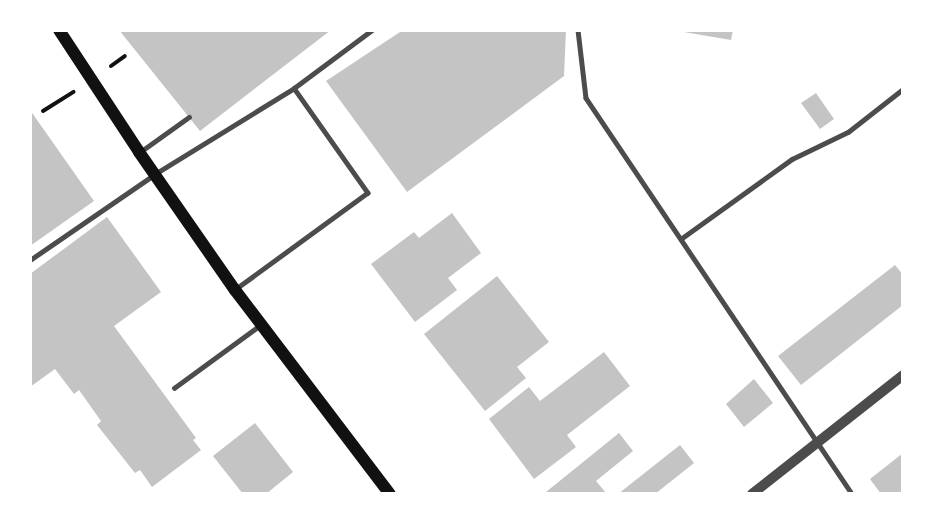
<!DOCTYPE html>
<style>
body{margin:0}
#map{position:relative;width:933px;height:524px;overflow:hidden;background:#fff;font-family:Roboto,sans-serif}
div>[style]{position:absolute}
[style*='--x']{left:calc(var(--x)*1px);top:calc(var(--y)*1px);width:calc(var(--w)*1px);rotate:calc(var(--a)*1deg)}
.building>*{inset:0;background:#c4c4c4}
.path>*{height:4px;margin:-2px;padding:0 2px;transform-origin:2px;border-radius:2px;background:#111}
.service>*{height:4.5px;margin:-2.25px;padding:0 2.25px;transform-origin:2.25px;border-radius:2.25px;background:#4c4c4c}
.tertiary>*{height:10px;margin:-5px;padding:0 5px;transform-origin:5px;border-radius:5px;background:#4c4c4c}
.secondary>*{height:12px;margin:-6px;padding:0 6px;transform-origin:6px;border-radius:6px;background:#111}
span{translate:-50% -50%;white-space:nowrap;text-align:center;line-height:1.15;-webkit-text-stroke:5px #fff;paint-order:stroke}
.frame{position:absolute;inset:0;border:32px solid #fff;pointer-events:none}
</style>
<div id="map">
<div class="building">
<div style="clip-path:polygon(119px 30px,331px 30px,200px 131px)"></div>
<div style="clip-path:polygon(403px 30px,566px 30px,564px 76px,407px 192px,326px 81px)"></div>
<div style="clip-path:polygon(672px 30px,733px 30px,731px 40px)"></div>
<div style="clip-path:polygon(816px 93px,834px 119px,820px 129px,801px 103px)"></div>
<div style="clip-path:polygon(30px 110px,94px 201px,30px 246px)"></div>
<div style="clip-path:polygon(452px 213px,481px 253px,448px 278px,457px 290px,415px 322px,371px 264px,414px 232px,419px 238px)"></div>
<div style="clip-path:polygon(107px 217px,161px 292px,114px 326px,196px 438px,193px 440px,201px 450px,152px 487px,140px 470px,135px 473px,97px 425px,101px 421px,79px 390px,74px 394px,55px 369px,30px 387px,30px 274px)"></div>
<div style="clip-path:polygon(895px 265px,903px 275px,903px 305px,801px 385px,778px 356px)"></div>
<div style="clip-path:polygon(497px 276px,549px 342px,517px 367px,526px 378px,485px 411px,424px 334px)"></div>
<div style="clip-path:polygon(604px 352px,630px 386px,567px 435px,576px 447px,534px 479px,489px 419px,529px 387px,540px 401px)"></div>
<div style="clip-path:polygon(754px 379px,773px 403px,744px 427px,726px 404px)"></div>
<div style="clip-path:polygon(255px 423px,293px 472px,266px 494px,243px 494px,213px 456px)"></div>
<div style="clip-path:polygon(619px 433px,633px 451px,596px 481px,606px 493px,548px 494px,546px 492px)"></div>
<div style="clip-path:polygon(680px 445px,694px 463px,655px 494px,618px 494px)"></div>
<div style="clip-path:polygon(903px 453px,903px 494px,881px 494px,870px 479px)"></div>
</div>
<div class="path">
<div style="--x:111;--y:66;--w:17;--a:-36"></div>
<div style="--x:43;--y:111;--w:36;--a:-32"></div>
</div>
<div class="service">
<div style="--x:578;--y:30;--w:68;--a:83.3"></div>
<div style="--x:586;--y:98;--w:477;--a:56.1"></div>
<div style="--x:294;--y:88;--w:97;--a:-36.6"></div>
<div style="--x:140;--y:152;--w:60;--a:-35.5"></div>
<div style="--x:682;--y:238;--w:135;--a:-35.7"></div>
<div style="--x:792;--y:159;--w:62;--a:-25.7"></div>
<div style="--x:848;--y:132;--w:70;--a:-38"></div>
<div style="--x:30;--y:260;--w:152;--a:-34.5"></div>
<div style="--x:155;--y:174;--w:163;--a:-31.7"></div>
<div style="--x:294;--y:88;--w:128;--a:54.8"></div>
<div style="--x:368;--y:193;--w:165;--a:143.9"></div>
<div style="--x:174;--y:388;--w:105;--a:-36.1"></div>
</div>
<div class="tertiary">
<div style="--x:752;--y:494;--w:192;--a:-38.2"></div>
</div>
<div class="secondary">
<div style="--x:59;--y:30;--w:146;--a:56.7"></div>
<div style="--x:139;--y:152;--w:168;--a:55.2"></div>
<div style="--x:235;--y:290;--w:256;--a:52.8"></div>
</div>
<div class="frame"></div>
</div>
